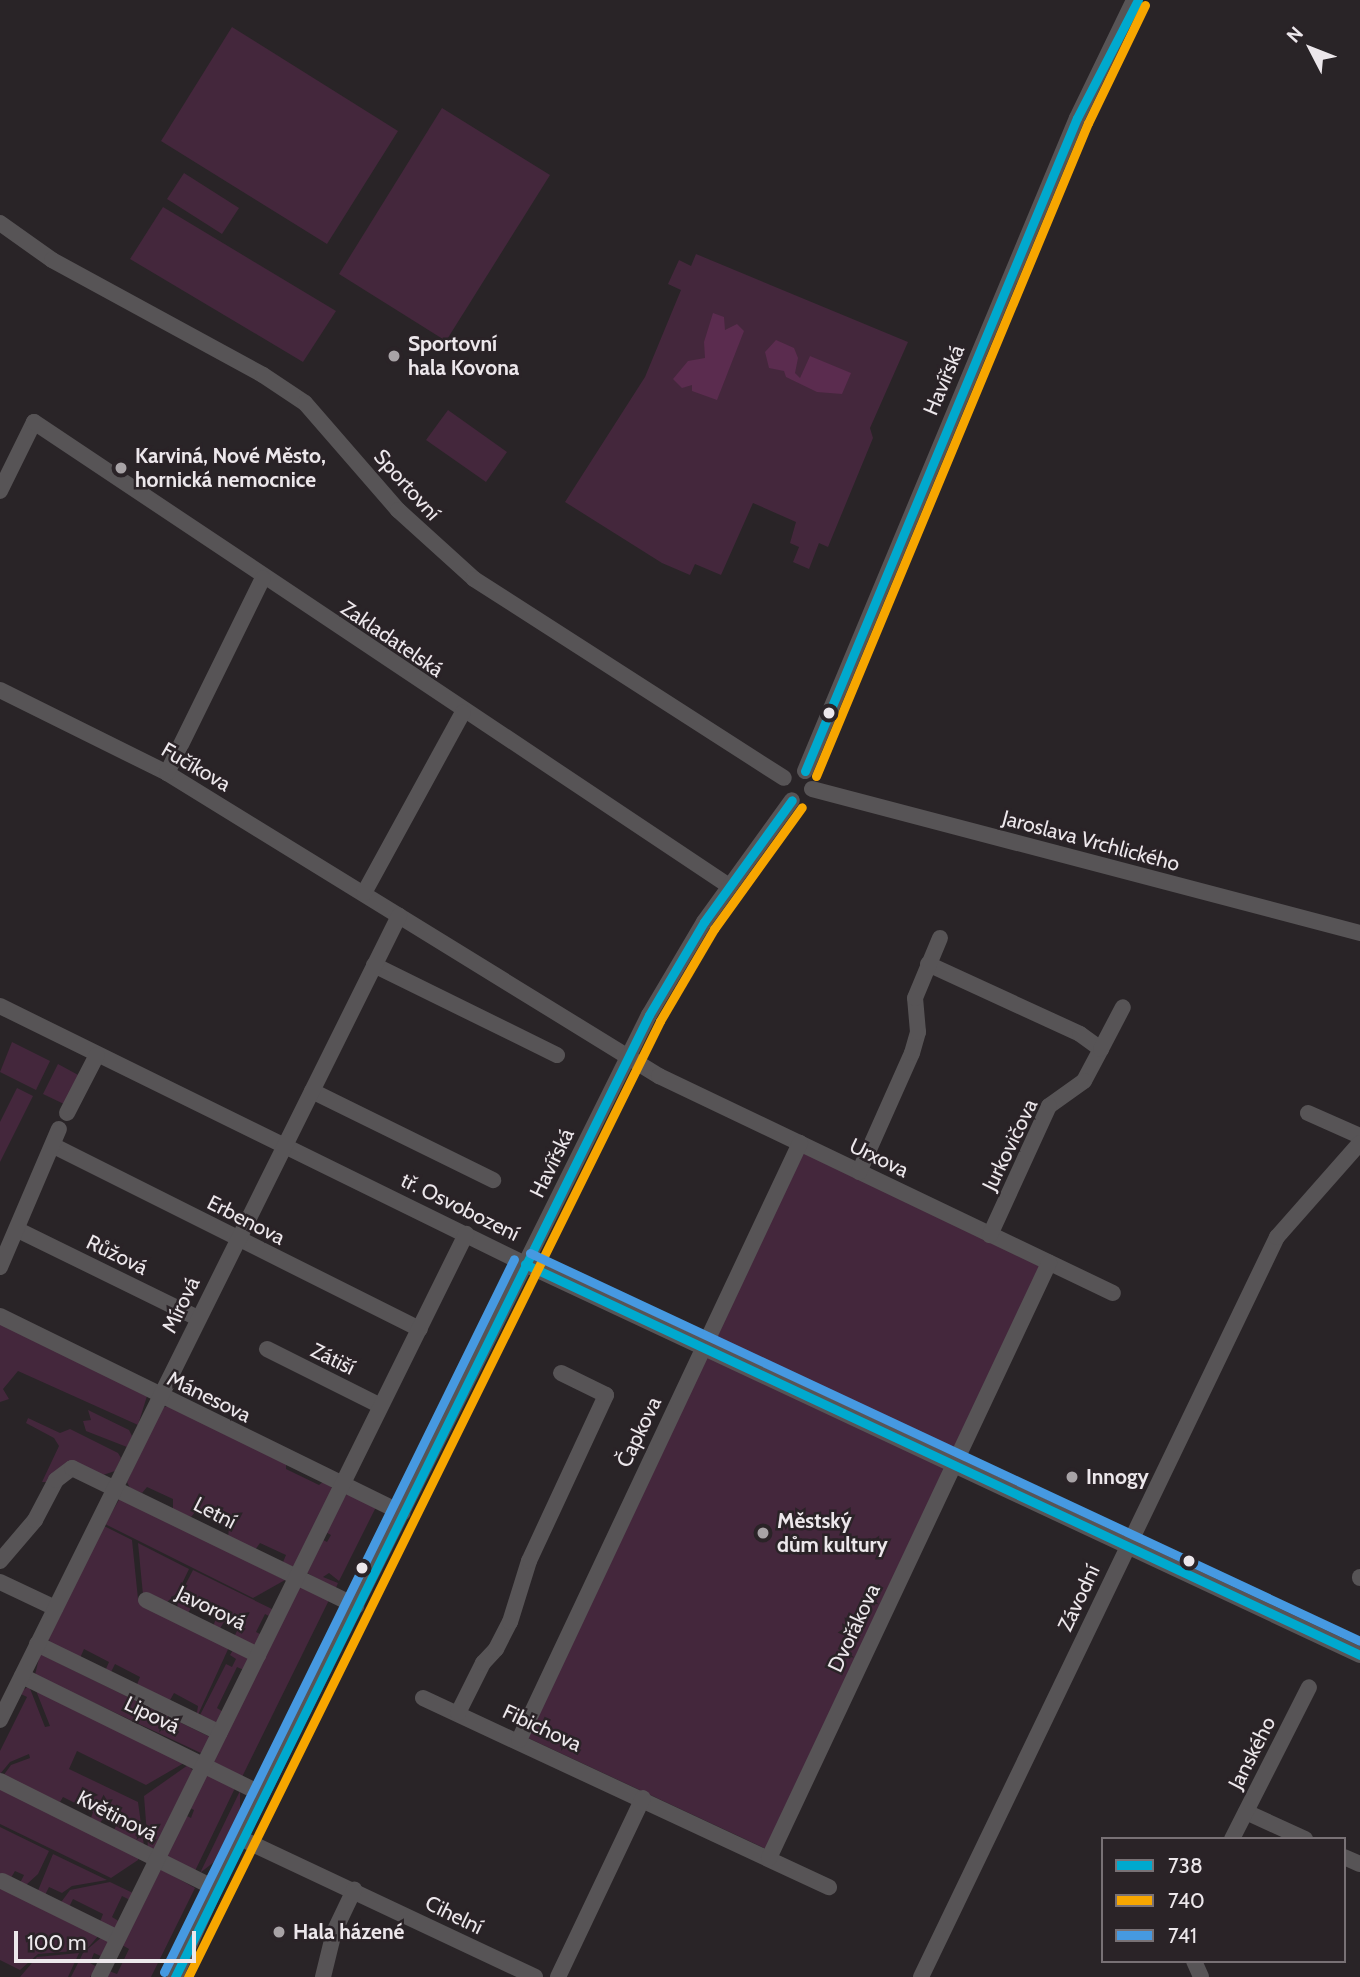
<!DOCTYPE html>
<meta charset="utf-8">
<style>
body{margin:0}
#map{position:relative;width:1360px;height:1977px;overflow:hidden;background:#292427;font-family:Cabin,sans-serif}
div>[style]{position:absolute}
[style*='--x']{left:calc(var(--x)*1px);top:calc(var(--y)*1px);width:calc(var(--w)*1px);rotate:calc(var(--a)*1deg)}
.green>*{inset:0;background:#44273c}
.water>*{inset:0;background:#5b2c4f}
.minor>*{height:16px;margin:-8px;padding:0 8px;transform-origin:8px;border-radius:8px;background:#575456}
.bus-1>*{height:9px;margin:-4.5px;padding:0 4.5px;transform-origin:4.5px;border-radius:4.5px;background:#00a9ce}
.bus-2>*{height:9px;margin:-4.5px;padding:0 4.5px;transform-origin:4.5px;border-radius:4.5px;background:#f7a600}
.bus-3>*{height:9px;margin:-4.5px;padding:0 4.5px;transform-origin:4.5px;border-radius:4.5px;background:#4699e1}
.dots>*{width:19px;height:19px;translate:-50% -50%;box-sizing:border-box;border:4px solid #2a2327;border-radius:50%}
span{translate:-50% -50%;white-space:nowrap;text-align:center;line-height:1.15;-webkit-text-stroke:5px #2a2327;paint-order:stroke}
.poi-label{font-size:21px;color:#ece7eb;font-weight:700}
.left{translate:0 -50%;text-align:left}
.street-label{font-size:21px;color:#ece7eb}
.legend{position:absolute;left:1101px;top:1837px;width:245px;height:126px;box-sizing:border-box;background:#2a2327;border:2px solid #787175;margin:0;padding:9px 12px;list-style:none;font-size:21px;color:#ece7eb}
.legend li{display:flex;align-items:center;gap:14px;height:35px}
.legend b{width:35px;border:2px solid #787175}
.north{position:absolute;left:1276px;top:14px;width:70px;height:70px;-webkit-text-stroke:5px #2a2327;paint-order:stroke;rotate:312deg;font-size:19px;font-weight:700;line-height:28px;text-align:center;color:#ece7eb}
.north::after{content:'';display:block;margin:auto;width:24px;height:32px;background:#ece7eb;clip-path:polygon(50% 0,100% 100%,50% 72%,0 100%)}
.scale{position:absolute;left:14px;top:1931px;width:182px;height:32px;box-sizing:border-box;border:4px solid #ece7eb;border-top:0;padding-left:9px;font-size:21px;line-height:24px;white-space:nowrap;color:#ece7eb;-webkit-text-stroke:5px #2a2327;paint-order:stroke}
</style>
<div id="map">
<div class="green">
<div style="clip-path:polygon(232px 27px,398px 131px,327px 244px,161px 141px)"></div>
<div style="clip-path:polygon(442px 108px,550px 175px,446px 341px,339px 274px)"></div>
<div style="clip-path:polygon(184px 173px,239px 208px,222px 234px,167px 199px)"></div>
<div style="clip-path:polygon(163px 207px,336px 311px,303px 362px,130px 259px)"></div>
<div style="clip-path:polygon(696px 254px,908px 342px,870px 428px,873px 438px,828px 547px,819px 543px,809px 569px,793px 562px,799px 547px,790px 543px,796px 522px,753px 503px,721px 575px,695px 564px,690px 575px,662px 563px,565px 502px,645px 377px,681px 290px,668px 284px,679px 260px,691px 266px)"></div>
<div style="clip-path:polygon(448px 410px,507px 452px,486px 482px,426px 440px)"></div>
<div style="clip-path:polygon(12px 1042px,50px 1061px,36px 1090px,0 1072px)"></div>
<div style="clip-path:polygon(58px 1064px,80px 1076px,66px 1105px,43px 1094px)"></div>
<div style="clip-path:polygon(17px 1088px,33px 1096px,0 1162px,0 1122px)"></div>
<div style="clip-path:polygon(803px 1151px,1044px 1266px,766px 1849px,526px 1737px)"></div>
<div style="clip-path:polygon(0 1321px,147px 1396px,138px 1425px,18px 1371px,3px 1389px,9px 1399px,0 1402px)"></div>
<div style="clip-path:polygon(168px 1406px,286px 1462px,286px 1469px,319px 1485px,324px 1481px,330px 1485px,333px 1490px,294px 1567px,283px 1562px,286px 1555px,260px 1543px,255px 1550px,228px 1538px,229px 1527px,196px 1511px,191px 1517px,173px 1510px,173px 1499px,147px 1487px,142px 1493px,130px 1488px,127px 1482px,161px 1408px)"></div>
<div style="clip-path:polygon(88px 1410px,129px 1430px,132px 1436px,127px 1447px,86px 1431px,83px 1421px,91px 1420px)"></div>
<div style="clip-path:polygon(28px 1418px,60px 1433px,70px 1429px,118px 1453px,121px 1458px,115px 1471px,103px 1475px,67px 1463px,48px 1482px,42px 1482px,59px 1446px,54px 1438px,26px 1423px)"></div>
<div style="clip-path:polygon(347px 1494px,376px 1507px,339px 1581px,329px 1573px,323px 1577px,338px 1583px,335px 1590px,306px 1572px,319px 1538px,327px 1542px,331px 1535px,322px 1530px)"></div>
<div style="clip-path:polygon(120px 1498px,285px 1580px,253px 1598px,105px 1524px)"></div>
<div style="clip-path:polygon(104px 1526px,132px 1540px,138px 1599px,230px 1645px,196px 1719px,198px 1706px,174px 1693px,169px 1702px,136px 1687px,140px 1677px,115px 1664px,110px 1674px,105px 1671px,109px 1662px,84px 1649px,80px 1658px,50px 1643px,48px 1635px)"></div>
<div style="clip-path:polygon(138px 1543px,189px 1569px,178px 1592px,166px 1603px,143px 1595px)"></div>
<div style="clip-path:polygon(193px 1570px,276px 1611px,273px 1618px,265px 1614px,256px 1632px,264px 1636px,254px 1646px,234px 1637px,238px 1629px,224px 1622px,219px 1630px,213px 1627px,216px 1618px,192px 1606px,187px 1615px,178px 1610px,177px 1601px)"></div>
<div style="clip-path:polygon(300px 1586px,330px 1598px,241px 1779px,212px 1763px)"></div>
<div style="clip-path:polygon(234px 1648px,249px 1657px,246px 1671px,237px 1667px,217px 1708px,225px 1713px,215px 1724px,199px 1717px,226px 1664px,232px 1667px,236px 1659px,230px 1655px)"></div>
<div style="clip-path:polygon(40px 1654px,210px 1737px,203px 1754px,35px 1675px)"></div>
<div style="clip-path:polygon(29px 1686px,45px 1727px,50px 1726px,35px 1688px,184px 1763px,146px 1785px,77px 1751px,69px 1769px,138px 1802px,144px 1846px,114px 1830px,117px 1824px,104px 1817px,100px 1823px,91px 1818px,93px 1812px,63px 1797px,60px 1802px,3px 1776px,11px 1765px,30px 1758px,29px 1754px,10px 1762px,0 1774px,0 1751px,27px 1697px,19px 1693px)"></div>
<div style="clip-path:polygon(188px 1765px,193px 1771px,154px 1849px,148px 1848px,144px 1796px)"></div>
<div style="clip-path:polygon(207px 1775px,236px 1786px,194px 1873px,168px 1859px,166px 1848px,183px 1814px,191px 1818px,194px 1810px,186px 1806px)"></div>
<div style="clip-path:polygon(0 1786px,139px 1857px,138px 1860px,111px 1878px,0 1824px)"></div>
<div style="clip-path:polygon(240px 1791px,240px 1809px,214px 1862px,200px 1873px)"></div>
<div style="clip-path:polygon(0 1827px,49px 1851px,38px 1874px,26px 1885px,19px 1885px,24px 1875px,15px 1871px,9px 1881px,0 1880px)"></div>
<div style="clip-path:polygon(53px 1854px,107px 1880px,72px 1886px,62px 1893px,49px 1887px,45px 1895px,37px 1893px)"></div>
<div style="clip-path:polygon(161px 1869px,195px 1888px,151px 1977px,102px 1977px,109px 1971px,117px 1974px,129px 1949px,122px 1945px)"></div>
<div style="clip-path:polygon(110px 1882px,135px 1894px,130px 1900px,122px 1896px,112px 1917px,120px 1922px,115px 1931px,100px 1922px,103px 1914px,73px 1899px,69px 1907px,59px 1905px,70px 1890px)"></div>
<div style="clip-path:polygon(0 1884px,100px 1934px,86px 1950px,38px 1954px,20px 1970px,0 1960px)"></div>
<div style="clip-path:polygon(103px 1936px,110px 1941px,105px 1958px,94px 1953px,90px 1963px,97px 1967px,90px 1977px,71px 1977px,83px 1953px)"></div>
<div style="clip-path:polygon(79px 1953px,68px 1977px,20px 1977px,37px 1957px)"></div>
</div>
<div class="water">
<div style="clip-path:polygon(713px 313px,724px 317px,725px 330px,737px 324px,744px 331px,717px 400px,692px 391px,692px 385px,682px 388px,673px 379px,688px 361px,705px 358px,704px 342px)"></div>
<div style="clip-path:polygon(776px 340px,794px 348px,798px 358px,795px 373px,800px 378px,810px 356px,851px 373px,842px 394px,817px 392px,786px 377px,784px 371px,769px 368px,765px 352px)"></div>
</div>
<div class="minor">
<div style="--x:0;--y:223;--w:64;--a:35.4"></div>
<div style="--x:52;--y:260;--w:240;--a:28.6"></div>
<div style="--x:263;--y:375;--w:50;--a:33.7"></div>
<div style="--x:305;--y:403;--w:142;--a:49"></div>
<div style="--x:398;--y:510;--w:103;--a:42.2"></div>
<div style="--x:474;--y:579;--w:368;--a:32.7"></div>
<div style="--x:0;--y:491;--w:77;--a:-63.8"></div>
<div style="--x:34;--y:422;--w:836;--a:33.73"></div>
<div style="--x:0;--y:690;--w:186;--a:26.4"></div>
<div style="--x:167;--y:773;--w:578;--a:31.63"></div>
<div style="--x:659;--y:1076;--w:503;--a:25.55"></div>
<div style="--x:805;--y:771;--w:707;--a:-67.39"></div>
<div style="--x:1077;--y:118;--w:131;--a:-64.2"></div>
<div style="--x:167;--y:773;--w:217;--a:-63.8"></div>
<div style="--x:812;--y:789;--w:567;--a:14.72"></div>
<div style="--x:364;--y:893;--w:206;--a:-61.3"></div>
<div style="--x:928;--y:964;--w:167;--a:24.7"></div>
<div style="--x:1080;--y:1034;--w:26;--a:36"></div>
<div style="--x:1101;--y:1049;--w:36;--a:118"></div>
<div style="--x:1084;--y:1081;--w:43;--a:144.5"></div>
<div style="--x:1049;--y:1106;--w:142;--a:114.6"></div>
<div style="--x:374;--y:965;--w:204;--a:26.2"></div>
<div style="--x:0;--y:1006;--w:585;--a:26.17"></div>
<div style="--x:525;--y:1264;--w:922;--a:25.09"></div>
<div style="--x:1101;--y:1049;--w:47;--a:-62.4"></div>
<div style="--x:312;--y:1091;--w:202;--a:26.2"></div>
<div style="--x:67;--y:1113;--w:65;--a:-62.7"></div>
<div style="--x:1308;--y:1113;--w:57;--a:23.9"></div>
<div style="--x:54;--y:1146;--w:409;--a:26.6"></div>
<div style="--x:859;--y:1172;--w:130;--a:-66"></div>
<div style="--x:912;--y:1053;--w:22;--a:-74"></div>
<div style="--x:918;--y:1032;--w:34;--a:-95"></div>
<div style="--x:915;--y:998;--w:65;--a:-67.4"></div>
<div style="--x:18;--y:1230;--w:200;--a:26.1"></div>
<div style="--x:0;--y:1267;--w:150;--a:-66.9"></div>
<div style="--x:0;--y:1316;--w:448;--a:26.1"></div>
<div style="--x:267;--y:1349;--w:127;--a:26.6"></div>
<div style="--x:0;--y:1561;--w:54;--a:-49.5"></div>
<div style="--x:35;--y:1520;--w:45;--a:-62.3"></div>
<div style="--x:56;--y:1480;--w:20;--a:-37"></div>
<div style="--x:72;--y:1468;--w:316;--a:25.9"></div>
<div style="--x:1360;--y:1578;--w:1;--a:-90"></div>
<div style="--x:0;--y:1582;--w:61;--a:25.3"></div>
<div style="--x:146;--y:1600;--w:125;--a:26.2"></div>
<div style="--x:37;--y:1644;--w:203;--a:25.9"></div>
<div style="--x:22;--y:1676;--w:267;--a:26.2"></div>
<div style="--x:423;--y:1698;--w:448;--a:25"></div>
<div style="--x:458;--y:1713;--w:56;--a:-63.4"></div>
<div style="--x:483;--y:1663;--w:19;--a:-47"></div>
<div style="--x:496;--y:1649;--w:30;--a:-63"></div>
<div style="--x:510;--y:1622;--w:64;--a:-72.7"></div>
<div style="--x:529;--y:1561;--w:183;--a:-65.1"></div>
<div style="--x:606;--y:1395;--w:50;--a:-153.9"></div>
<div style="--x:0;--y:1720;--w:898;--a:-63.61"></div>
<div style="--x:519;--y:1740;--w:660;--a:-64.79"></div>
<div style="--x:0;--y:1781;--w:240;--a:26.5"></div>
<div style="--x:1246;--y:1812;--w:65;--a:24.6"></div>
<div style="--x:240;--y:1838;--w:326;--a:25.2"></div>
<div style="--x:1232;--y:1839;--w:170;--a:-63.1"></div>
<div style="--x:1344;--y:1857;--w:17;--a:24"></div>
<div style="--x:769;--y:1858;--w:658;--a:-64.8"></div>
<div style="--x:2;--y:1881;--w:129;--a:26.2"></div>
<div style="--x:1194;--y:1961;--w:17;--a:66"></div>
<div style="--x:99;--y:1977;--w:829;--a:-63.71"></div>
<div style="--x:175;--y:1977;--w:98;--a:-65.8"></div>
<div style="--x:215;--y:1888;--w:975;--a:-63.57"></div>
<div style="--x:649;--y:1015;--w:108;--a:-59.4"></div>
<div style="--x:704;--y:922;--w:150;--a:-54.2"></div>
<div style="--x:323;--y:1977;--w:46;--a:-76.3"></div>
<div style="--x:334;--y:1932;--w:47;--a:-64.5"></div>
<div style="--x:558;--y:1977;--w:198;--a:-64.6"></div>
<div style="--x:921;--y:1977;--w:821;--a:-64.31"></div>
<div style="--x:1277;--y:1237;--w:125;--a:-48.6"></div>
</div>
<div class="bus-1">
<div style="--x:805;--y:771;--w:707;--a:-67.39"></div>
<div style="--x:1077;--y:118;--w:133;--a:-62.7"></div>
<div style="--x:525;--y:1264;--w:922;--a:25.09"></div>
<div style="--x:175;--y:1977;--w:1072;--a:-63.77"></div>
<div style="--x:649;--y:1015;--w:108;--a:-59.4"></div>
<div style="--x:704;--y:922;--w:150;--a:-54.2"></div>
</div>
<div class="bus-2">
<div style="--x:816;--y:776;--w:707;--a:-67.39"></div>
<div style="--x:1088;--y:123;--w:131;--a:-64.2"></div>
<div style="--x:188;--y:1977;--w:1066;--a:-63.72"></div>
<div style="--x:660;--y:1021;--w:107;--a:-59.6"></div>
<div style="--x:714;--y:929;--w:150;--a:-54.2"></div>
</div>
<div class="bus-3">
<div style="--x:530;--y:1253;--w:916;--a:25.05"></div>
<div style="--x:164;--y:1972;--w:794;--a:-63.85"></div>
</div>
<div class="dots">
<div style="left:394px;top:356px;background:#a8a3a6"></div>
<div style="left:121px;top:468px;background:#a8a3a6"></div>
<div style="left:829px;top:713px;background:#ece7eb"></div>
<div style="left:1072px;top:1477px;background:#a8a3a6"></div>
<div style="left:763px;top:1533px;background:#a8a3a6"></div>
<div style="left:1189px;top:1561px;background:#ece7eb"></div>
<div style="left:362px;top:1568px;background:#ece7eb"></div>
<div style="left:279px;top:1932px;background:#a8a3a6"></div>
</div>
<div class="poi-label">
<span class="left" style="left:408px;top:356px">Sportovní<br>hala Kovona</span>
<span class="left" style="left:135px;top:468px">Karviná, Nové Město,<br>hornická nemocnice</span>
<span class="left" style="left:1086px;top:1477px">Innogy</span>
<span class="left" style="left:777px;top:1533px">Městský<br>dům kultury</span>
<span class="left" style="left:293px;top:1932px">Hala házené</span>
</div>
<div class="street-label">
<span style="left:944px;top:380px;rotate:-67deg">Havířská</span>
<span style="left:407px;top:485px;rotate:48deg">Sportovní</span>
<span style="left:392px;top:639px;rotate:34deg">Zakladatelská</span>
<span style="left:196px;top:767px;rotate:30deg">Fučíkova</span>
<span style="left:1091px;top:841px;rotate:15deg">Jaroslava Vrchlického</span>
<span style="left:1010px;top:1145px;rotate:-64deg">Jurkovičova</span>
<span style="left:879px;top:1158px;rotate:26deg">Urxova</span>
<span style="left:552px;top:1163px;rotate:-64deg">Havířská</span>
<span style="left:460px;top:1207px;rotate:26deg">tř. Osvobození</span>
<span style="left:246px;top:1220px;rotate:27deg">Erbenova</span>
<span style="left:117px;top:1255px;rotate:26deg">Růžová</span>
<span style="left:181px;top:1305px;rotate:-64deg">Mírová</span>
<span style="left:333px;top:1359px;rotate:26deg">Zátiší</span>
<span style="left:209px;top:1397px;rotate:26deg">Mánesova</span>
<span style="left:639px;top:1432px;rotate:-64deg">Čapkova</span>
<span style="left:215px;top:1513px;rotate:27deg">Letní</span>
<span style="left:1079px;top:1598px;rotate:-65deg">Závodní</span>
<span style="left:211px;top:1608px;rotate:26deg">Javorová</span>
<span style="left:854px;top:1628px;rotate:-65deg">Dvořákova</span>
<span style="left:152px;top:1715px;rotate:26deg">Lipová</span>
<span style="left:542px;top:1728px;rotate:25deg">Fibichova</span>
<span style="left:1252px;top:1753px;rotate:-63deg">Janského</span>
<span style="left:117px;top:1816px;rotate:27deg">Květinová</span>
<span style="left:454px;top:1915px;rotate:26deg">Cihelní</span>
</div>
<ul class="legend">
<li><b style="height:9px;background:#00a9ce"></b>738</li>
<li><b style="height:9px;background:#f7a600"></b>740</li>
<li><b style="height:9px;background:#4699e1"></b>741</li>
</ul>
<div class="north">N</div>
<div class="scale">100 m</div>
</div>
